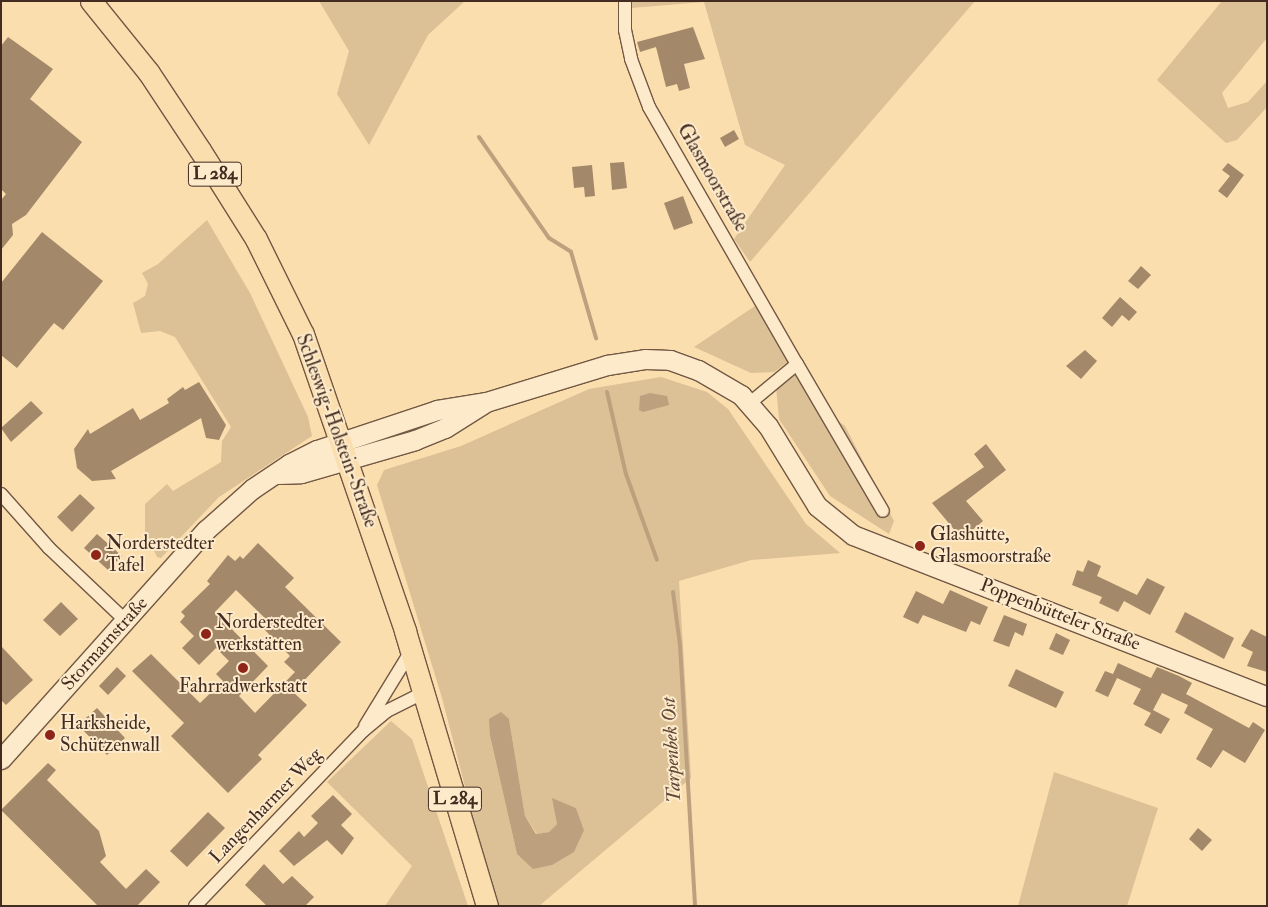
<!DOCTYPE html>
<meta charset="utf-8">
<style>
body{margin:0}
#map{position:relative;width:1268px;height:907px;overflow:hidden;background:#fbdeae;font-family:"IM FELL Double Pica",serif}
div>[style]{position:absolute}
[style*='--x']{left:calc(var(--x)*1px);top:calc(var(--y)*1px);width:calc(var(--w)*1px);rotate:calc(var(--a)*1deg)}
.green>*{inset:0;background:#dcc096}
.water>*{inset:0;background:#bda17e}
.stream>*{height:4px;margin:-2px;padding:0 2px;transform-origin:2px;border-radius:2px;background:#bda17e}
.building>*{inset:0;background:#a3886a}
.roads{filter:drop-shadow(1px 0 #725844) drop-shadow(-1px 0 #725844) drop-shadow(0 1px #725844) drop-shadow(0 -1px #725844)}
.minor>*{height:12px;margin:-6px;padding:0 6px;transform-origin:6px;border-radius:6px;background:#fceaca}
.secondary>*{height:19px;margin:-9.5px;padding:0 9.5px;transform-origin:9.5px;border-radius:9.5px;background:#fceaca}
.primary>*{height:21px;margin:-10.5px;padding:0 10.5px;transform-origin:10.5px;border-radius:10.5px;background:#fbdeae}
.dots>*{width:14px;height:14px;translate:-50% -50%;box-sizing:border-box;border:2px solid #fceaca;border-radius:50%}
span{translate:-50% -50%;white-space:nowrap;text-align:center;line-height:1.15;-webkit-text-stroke:4px #fceaca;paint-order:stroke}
.shield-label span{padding:1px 4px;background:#fceaca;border:1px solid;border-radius:4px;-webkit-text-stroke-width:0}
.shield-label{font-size:18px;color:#442b21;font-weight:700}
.street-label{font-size:19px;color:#442b21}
.poi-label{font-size:19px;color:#442b21}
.left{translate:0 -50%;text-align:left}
.water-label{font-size:20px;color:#624838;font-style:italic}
.frame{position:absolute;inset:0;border:2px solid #442b21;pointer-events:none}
</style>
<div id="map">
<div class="green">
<div style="clip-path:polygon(319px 1px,465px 1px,428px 35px,369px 145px,337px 94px,349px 51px)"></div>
<div style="clip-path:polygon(632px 1px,975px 1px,750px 262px,734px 239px,785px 165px,745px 145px,704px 2px,631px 8px)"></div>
<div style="clip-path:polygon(1222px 1px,1267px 1px,1267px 38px,1222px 93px,1228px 108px,1248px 102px,1267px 81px,1267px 107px,1237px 140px,1226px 143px,1157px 80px)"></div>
<div style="clip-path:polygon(207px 220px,250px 293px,308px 417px,312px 436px,219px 497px,161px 558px,157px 557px,145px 531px,145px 504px,167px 484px,173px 491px,221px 462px,222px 441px,231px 427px,175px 337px,160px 331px,141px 333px,133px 303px,145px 296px,148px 284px,142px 273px,158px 264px)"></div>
<div style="clip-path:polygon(758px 304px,790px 360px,774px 372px,751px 373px,694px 347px)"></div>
<div style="clip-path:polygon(803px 364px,837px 420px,845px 426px,894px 521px,889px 534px,830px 496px,779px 419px,776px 386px)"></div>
<div style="clip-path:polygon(evenodd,661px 377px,707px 392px,728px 409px,806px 524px,840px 553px,751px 560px,679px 581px,691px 778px,539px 906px,496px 906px,442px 698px,377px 485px,384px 470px,461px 446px,589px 389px,661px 377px,509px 719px,525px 816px,537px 834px,549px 832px,557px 824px,553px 799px,576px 808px,584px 830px,517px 854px,490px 736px,509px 719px)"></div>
<div style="clip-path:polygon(391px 721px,412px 739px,468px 906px,385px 906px,412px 866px,327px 782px)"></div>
<div style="clip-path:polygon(1054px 772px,1158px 808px,1127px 906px,1018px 906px)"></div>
</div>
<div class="water">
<div style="clip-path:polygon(650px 393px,667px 396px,669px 405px,643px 412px,639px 410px,640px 396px)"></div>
<div style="clip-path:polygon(501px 712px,509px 719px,525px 816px,536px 834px,549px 832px,557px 824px,552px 798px,576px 808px,584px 830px,574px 852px,552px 865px,533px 869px,517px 854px,490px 736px,489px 719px)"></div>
</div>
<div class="stream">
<div style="--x:479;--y:137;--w:123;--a:55.3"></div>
<div style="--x:549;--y:238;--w:26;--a:32"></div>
<div style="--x:571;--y:252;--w:90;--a:73.8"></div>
<div style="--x:607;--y:392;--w:84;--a:77"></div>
<div style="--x:626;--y:474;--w:91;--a:70.2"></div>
<div style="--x:673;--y:592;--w:53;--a:82.5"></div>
<div style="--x:680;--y:645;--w:261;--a:86.7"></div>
</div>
<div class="building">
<div style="clip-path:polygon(693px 27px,705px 59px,684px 64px,690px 88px,679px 91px,677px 84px,666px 87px,656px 47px,640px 52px,637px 42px)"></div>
<div style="clip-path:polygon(8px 37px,53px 69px,30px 99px,82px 142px,26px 215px,12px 224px,13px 235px,1px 250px,1px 200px,6px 194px,1px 189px,1px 46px)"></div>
<div style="clip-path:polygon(734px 130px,739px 139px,725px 147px,720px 138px)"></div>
<div style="clip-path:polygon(624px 162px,627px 188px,612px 190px,610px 163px)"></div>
<div style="clip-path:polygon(1228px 163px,1244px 175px,1227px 198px,1218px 191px,1230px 176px,1222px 170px)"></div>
<div style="clip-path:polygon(592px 165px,595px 196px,585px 197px,584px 187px,574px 188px,572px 167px)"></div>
<div style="clip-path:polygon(683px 196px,693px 223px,674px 230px,664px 203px)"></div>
<div style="clip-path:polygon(42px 232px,103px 281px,63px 330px,54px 323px,17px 368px,1px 355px,1px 283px)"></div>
<div style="clip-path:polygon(1141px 266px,1151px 275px,1138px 289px,1128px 281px)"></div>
<div style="clip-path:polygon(1120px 297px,1137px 312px,1129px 321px,1122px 315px,1112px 327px,1102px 318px)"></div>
<div style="clip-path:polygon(1085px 350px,1097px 361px,1081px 379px,1066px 366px)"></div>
<div style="clip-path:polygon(199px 382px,226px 425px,219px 440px,206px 438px,201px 418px,111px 471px,116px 479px,92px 481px,77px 468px,74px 449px,88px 429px,90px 434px,133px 408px,140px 420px,169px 403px,167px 399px,183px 387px,185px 390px)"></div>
<div style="clip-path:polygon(31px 401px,43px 413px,11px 442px,1px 428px)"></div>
<div style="clip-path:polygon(986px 444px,1006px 470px,966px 501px,983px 521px,962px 539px,932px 503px,984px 467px,974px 454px)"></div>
<div style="clip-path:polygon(80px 494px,95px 508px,72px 532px,57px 517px)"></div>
<div style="clip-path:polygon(97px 534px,122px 556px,108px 570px,84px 548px)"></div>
<div style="clip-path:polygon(evenodd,258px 543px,294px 578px,285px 587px,341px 642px,293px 692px,307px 705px,258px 755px,262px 759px,228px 793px,171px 736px,184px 723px,132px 671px,151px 654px,200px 703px,223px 681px,216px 674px,229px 661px,216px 648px,199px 665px,182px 648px,194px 636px,180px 622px,185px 616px,181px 612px,210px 584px,207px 581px,228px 555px,235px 561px,240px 556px,243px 559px,258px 543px,236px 590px,270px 623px,264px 629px,290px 656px,284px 662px,295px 672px,255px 713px,239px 696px,268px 666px,215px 612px,236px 590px)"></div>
<div style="clip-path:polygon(1088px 560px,1101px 566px,1097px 576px,1137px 595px,1147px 578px,1165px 587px,1150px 615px,1124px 601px,1118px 612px,1099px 603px,1102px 597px,1072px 585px,1077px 570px,1083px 572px)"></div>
<div style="clip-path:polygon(950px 590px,988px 607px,980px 625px,971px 621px,966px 632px,923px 615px,918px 624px,903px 617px,916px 591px,943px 604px)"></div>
<div style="clip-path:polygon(61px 602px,78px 619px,60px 636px,43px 620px)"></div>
<div style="clip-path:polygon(1185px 612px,1234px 638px,1224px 659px,1175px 632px)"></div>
<div style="clip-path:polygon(1004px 615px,1027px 624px,1023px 636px,1015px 632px,1009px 647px,993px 641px)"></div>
<div style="clip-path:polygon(1251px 629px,1267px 637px,1267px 672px,1247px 666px,1253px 652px,1241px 646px)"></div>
<div style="clip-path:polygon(1056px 633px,1070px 640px,1063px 655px,1049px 649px)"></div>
<div style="clip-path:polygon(1px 646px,33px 680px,6px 705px,1px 700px)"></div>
<div style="clip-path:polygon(1118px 663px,1151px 678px,1157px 667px,1179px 676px,1192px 683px,1186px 694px,1249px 728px,1253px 722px,1265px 730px,1245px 763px,1223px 750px,1211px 768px,1196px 759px,1213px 729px,1184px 713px,1188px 705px,1162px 693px,1153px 710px,1170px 719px,1161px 734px,1144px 725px,1151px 713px,1133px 704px,1141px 689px,1117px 678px,1108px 697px,1095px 691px,1105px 671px,1113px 674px)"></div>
<div style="clip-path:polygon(117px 667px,126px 676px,108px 695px,99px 686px)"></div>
<div style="clip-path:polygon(1016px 669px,1064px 692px,1056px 708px,1008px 686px)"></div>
<div style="clip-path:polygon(97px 708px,125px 738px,107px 755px,78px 725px)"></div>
<div style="clip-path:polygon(48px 763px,56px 770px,47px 780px,99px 831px,106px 856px,100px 862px,126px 889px,146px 869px,160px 882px,137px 906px,98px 906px,1px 810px)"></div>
<div style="clip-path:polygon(333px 795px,352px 814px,341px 825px,354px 838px,342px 855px,327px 840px,294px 866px,279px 851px,299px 831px,304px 837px,318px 823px,311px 816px)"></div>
<div style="clip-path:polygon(208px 812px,225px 828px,187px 867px,170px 851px)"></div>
<div style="clip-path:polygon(1198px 828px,1212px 840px,1202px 851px,1189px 839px)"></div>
<div style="clip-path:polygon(264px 864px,283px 884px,292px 876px,314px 897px,305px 906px,267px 906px,245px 885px)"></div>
</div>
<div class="roads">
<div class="minor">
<div style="--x:625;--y:1;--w:29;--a:90"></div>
<div style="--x:625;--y:30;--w:30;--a:78"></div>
<div style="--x:631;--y:59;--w:51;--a:69.4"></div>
<div style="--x:649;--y:107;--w:297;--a:60.1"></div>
<div style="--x:797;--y:364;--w:61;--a:140.3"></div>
<div style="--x:797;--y:364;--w:170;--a:59.7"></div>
<div style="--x:1;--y:494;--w:72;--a:48.4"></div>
<div style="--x:49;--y:548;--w:106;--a:43.5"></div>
<div style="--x:365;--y:726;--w:88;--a:-58.5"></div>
<div style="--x:195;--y:906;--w:243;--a:-46.2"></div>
<div style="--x:363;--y:731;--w:31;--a:-40"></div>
<div style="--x:387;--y:711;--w:40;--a:-26.6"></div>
</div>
<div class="secondary">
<div style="--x:278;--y:474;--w:23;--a:-2"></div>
<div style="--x:301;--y:473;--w:119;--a:-16.1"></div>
<div style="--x:415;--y:440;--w:32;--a:-22"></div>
<div style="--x:445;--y:428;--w:45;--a:-32.3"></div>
<div style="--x:1;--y:759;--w:307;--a:-48.2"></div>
<div style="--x:206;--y:530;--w:62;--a:-41.7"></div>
<div style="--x:252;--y:489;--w:45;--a:-34"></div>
<div style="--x:289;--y:464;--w:31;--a:-27"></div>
<div style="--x:317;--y:450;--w:126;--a:-18.4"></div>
<div style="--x:437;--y:410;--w:50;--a:-9.3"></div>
<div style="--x:486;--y:402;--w:127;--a:-17"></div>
<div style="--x:607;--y:365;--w:38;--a:-9"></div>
<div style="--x:645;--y:359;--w:25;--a:2"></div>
<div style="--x:670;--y:360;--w:30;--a:20"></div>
<div style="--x:698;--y:370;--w:50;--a:30.2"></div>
<div style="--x:741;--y:395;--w:41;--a:48.9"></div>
<div style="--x:768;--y:426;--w:94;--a:58.5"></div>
<div style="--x:817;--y:506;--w:46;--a:38.9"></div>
<div style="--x:853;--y:535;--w:444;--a:21.3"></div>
</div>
<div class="primary">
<div style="--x:91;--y:1;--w:92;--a:51.1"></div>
<div style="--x:149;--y:73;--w:92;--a:56.5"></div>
<div style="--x:200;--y:150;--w:105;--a:57.8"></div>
<div style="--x:256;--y:239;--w:106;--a:63.7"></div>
<div style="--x:303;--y:334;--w:314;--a:71"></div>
<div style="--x:405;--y:631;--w:287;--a:73.4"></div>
</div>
</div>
<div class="dots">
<div style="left:920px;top:546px;background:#8f2418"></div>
<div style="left:96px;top:555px;background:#8f2418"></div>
<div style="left:206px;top:634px;background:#8f2418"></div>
<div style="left:243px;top:668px;background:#8f2418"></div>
<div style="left:50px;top:735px;background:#8f2418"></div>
</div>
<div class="shield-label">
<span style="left:215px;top:174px">L 284</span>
<span style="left:455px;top:799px">L 284</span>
</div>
<div class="street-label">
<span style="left:712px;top:178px;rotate:60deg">Glasmoorstraße</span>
<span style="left:336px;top:431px;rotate:70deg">Schleswig-Holstein-Straße</span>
<span style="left:1060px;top:615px;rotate:21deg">Poppenbütteler Straße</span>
<span style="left:105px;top:644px;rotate:-48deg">Stormarnstraße</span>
<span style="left:266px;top:806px;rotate:-46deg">Langenharmer Weg</span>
</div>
<div class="poi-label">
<span class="left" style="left:930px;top:546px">Glashütte,<br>Glasmoorstraße</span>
<span class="left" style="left:106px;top:555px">Norderstedter<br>Tafel</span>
<span class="left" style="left:216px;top:634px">Norderstedter<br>werkstätten</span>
<span style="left:243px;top:687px">Fahrradwerkstatt</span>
<span class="left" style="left:60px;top:735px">Harksheide,<br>Schützenwall</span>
</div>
<div class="water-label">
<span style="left:671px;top:750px;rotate:-93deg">Tarpenbek Ost</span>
</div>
<div class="frame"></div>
</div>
